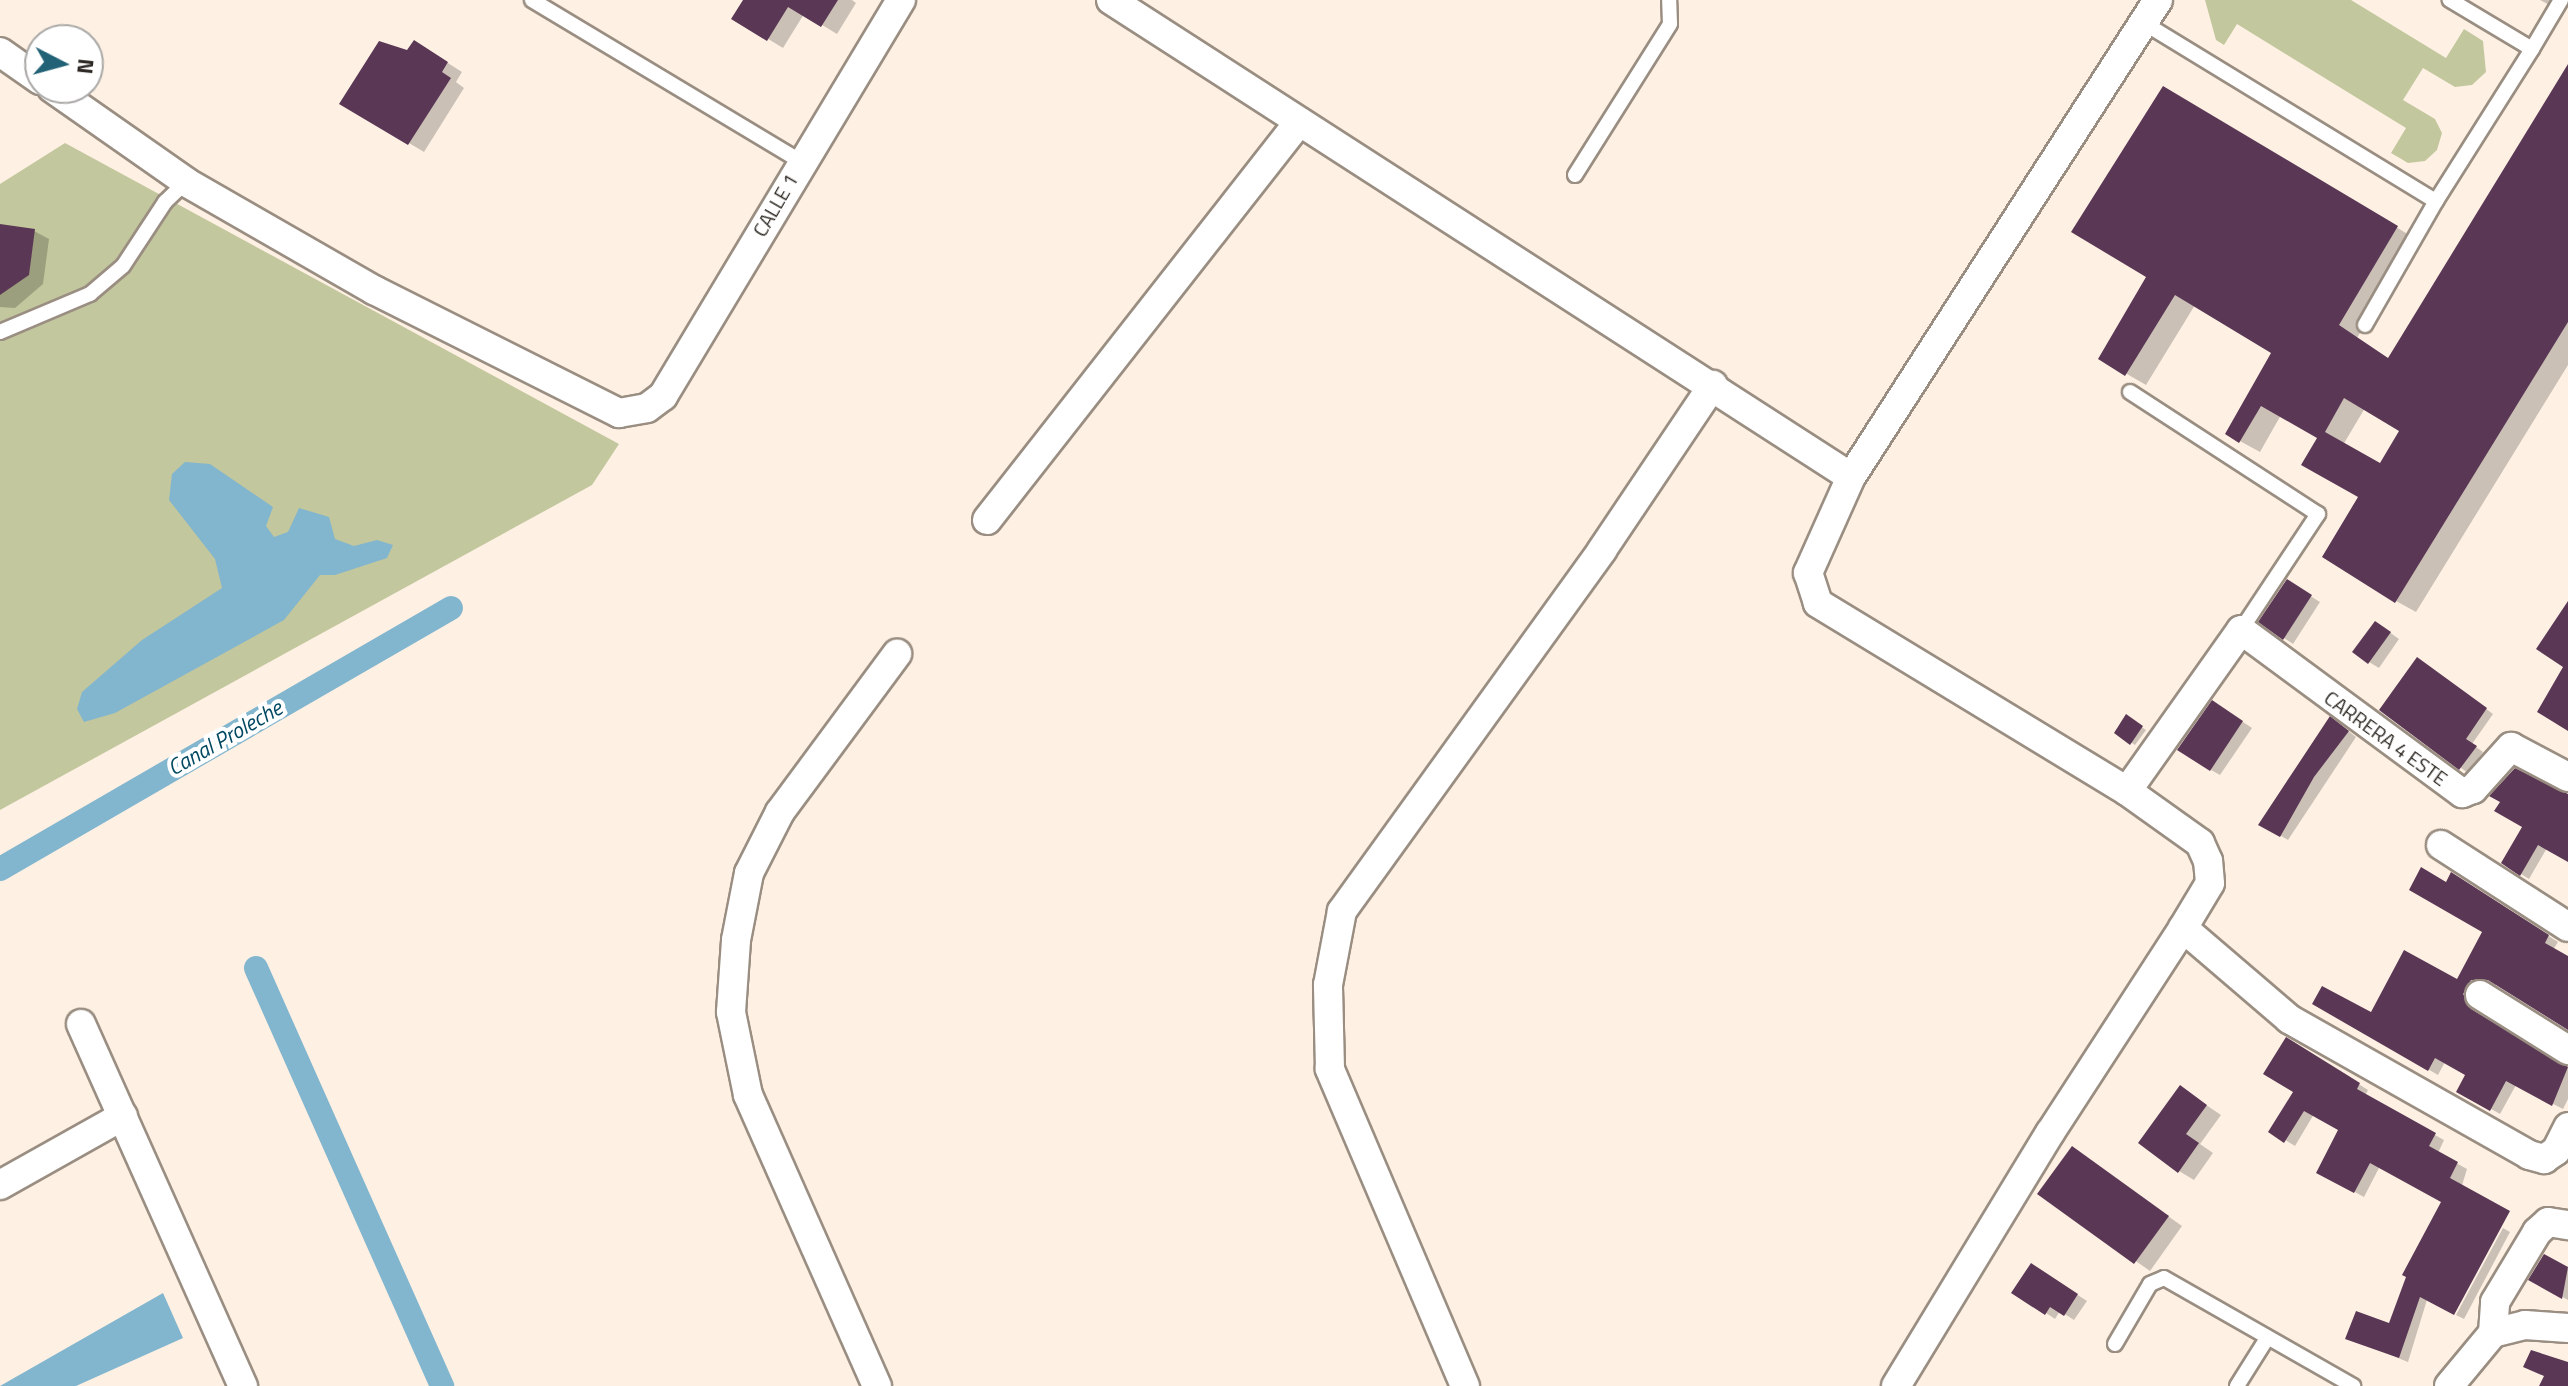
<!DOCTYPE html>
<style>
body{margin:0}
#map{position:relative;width:2568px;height:1386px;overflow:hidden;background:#fef1e4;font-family:"Titillium Web",sans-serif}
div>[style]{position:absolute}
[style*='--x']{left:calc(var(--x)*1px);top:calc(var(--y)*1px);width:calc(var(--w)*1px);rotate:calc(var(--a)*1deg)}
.green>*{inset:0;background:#c3c79e}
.water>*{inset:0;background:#82b5ce}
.shadow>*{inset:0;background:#0003}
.canal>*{height:24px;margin:-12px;padding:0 12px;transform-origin:12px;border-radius:12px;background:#82b5ce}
.building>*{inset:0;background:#5a3855}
.roads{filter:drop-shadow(2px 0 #9a8e82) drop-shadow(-2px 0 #9a8e82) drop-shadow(0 2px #9a8e82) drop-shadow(0 -2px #9a8e82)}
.lane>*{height:14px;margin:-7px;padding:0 7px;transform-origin:7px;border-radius:7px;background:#fff}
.street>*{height:28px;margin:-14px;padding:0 14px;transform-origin:14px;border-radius:14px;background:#fff}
span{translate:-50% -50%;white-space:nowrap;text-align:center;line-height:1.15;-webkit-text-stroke:8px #fff;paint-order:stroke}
.street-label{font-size:20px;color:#2d2823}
.water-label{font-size:22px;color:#004861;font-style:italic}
.north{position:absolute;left:24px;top:24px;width:80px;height:80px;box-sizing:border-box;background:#fff;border:2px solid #aba9a7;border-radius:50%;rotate:96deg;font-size:22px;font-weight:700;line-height:32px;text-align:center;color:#2d2823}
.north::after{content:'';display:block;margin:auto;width:28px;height:36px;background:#216276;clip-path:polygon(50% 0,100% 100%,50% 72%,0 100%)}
</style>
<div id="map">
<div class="green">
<div style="clip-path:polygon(2205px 0,2351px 0,2446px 58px,2464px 29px,2483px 41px,2486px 72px,2472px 85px,2455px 87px,2423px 68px,2403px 100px,2435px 119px,2442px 133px,2437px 150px,2425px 161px,2408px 163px,2391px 153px,2406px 128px,2237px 24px,2224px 45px,2216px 40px)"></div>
<div style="clip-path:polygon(65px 143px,619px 444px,592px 485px,0 810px,0 184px)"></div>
</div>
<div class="water">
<div style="clip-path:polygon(185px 462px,210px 464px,273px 507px,266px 526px,274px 537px,288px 532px,299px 508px,329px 517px,335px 539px,354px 546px,377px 540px,393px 545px,387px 558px,335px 575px,320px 575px,284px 620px,115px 713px,84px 722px,77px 709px,82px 692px,142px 640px,222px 588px,215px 559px,169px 500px,172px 474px)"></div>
<div style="clip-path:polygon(163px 1293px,183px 1338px,76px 1386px,0 1386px)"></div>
</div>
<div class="shadow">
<div style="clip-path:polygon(745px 0,852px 0,856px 3px,837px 34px,804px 14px,783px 48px,734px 18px)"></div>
<div style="clip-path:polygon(2540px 0,2560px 0,2555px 8px)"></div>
<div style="clip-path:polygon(429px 51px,462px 72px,456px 82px,464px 88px,424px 152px,342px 103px,408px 52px)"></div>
<div style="clip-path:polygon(evenodd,2568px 68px,2568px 365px,2416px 612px,2396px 601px,2361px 497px,2319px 437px,2281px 415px,2260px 452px,2227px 434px,2274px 352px,2195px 305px,2146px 385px,2101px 359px,2149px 277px,2164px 88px,2416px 239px,2357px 338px,2389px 359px,2568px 68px,2365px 408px,2402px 430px,2380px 465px,2343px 445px,2365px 408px)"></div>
<div style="clip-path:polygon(0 226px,34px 231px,49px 239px,43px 284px,15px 308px,0 307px)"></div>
<div style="clip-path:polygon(2288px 582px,2320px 602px,2293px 644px,2284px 638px)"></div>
<div style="clip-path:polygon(2385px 629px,2399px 639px,2379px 668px,2369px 662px)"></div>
<div style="clip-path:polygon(2425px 664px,2493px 714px,2472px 744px,2483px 752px,2468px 773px,2381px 710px)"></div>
<div style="clip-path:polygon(2222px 708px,2252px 728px,2220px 775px,2211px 770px)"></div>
<div style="clip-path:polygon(2127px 717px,2146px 730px,2135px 745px,2116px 733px)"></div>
<div style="clip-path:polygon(2338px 723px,2356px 737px,2288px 840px,2261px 824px)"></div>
<div style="clip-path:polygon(2560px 794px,2568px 794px,2568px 860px,2547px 848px,2529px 879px,2503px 863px,2524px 827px)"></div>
<div style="clip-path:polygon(2461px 880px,2558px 942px,2553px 950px,2568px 958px,2568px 1028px,2499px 985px,2483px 984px,2475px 992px,2474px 1010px,2481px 1018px,2568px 1067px,2568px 1099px,2563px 1109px,2516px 1085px,2500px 1114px,2459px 1091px,2468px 1074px,2445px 1062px,2438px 1075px,2315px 1003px,2372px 1015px,2458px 982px,2484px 931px,2446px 884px)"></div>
<div style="clip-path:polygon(2287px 1039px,2368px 1090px,2365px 1096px,2444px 1140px,2438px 1153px,2467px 1169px,2408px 1362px,2348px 1338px,2390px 1325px,2444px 1202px,2380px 1166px,2364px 1197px,2318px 1172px,2341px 1129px,2314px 1114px,2295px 1146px,2271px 1131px,2296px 1092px)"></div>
<div style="clip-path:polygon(2181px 1088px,2221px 1115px,2200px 1144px,2213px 1153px,2194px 1180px,2179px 1171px)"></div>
<div style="clip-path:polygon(2072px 1148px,2182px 1226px,2150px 1271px,2040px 1194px)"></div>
<div style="clip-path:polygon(2503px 1228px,2510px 1232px,2464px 1319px,2456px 1315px)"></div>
<div style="clip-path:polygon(2544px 1257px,2568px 1269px,2568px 1300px,2531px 1280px)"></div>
<div style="clip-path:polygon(2041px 1271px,2087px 1301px,2074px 1320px,2060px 1311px,2055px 1319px,2046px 1313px)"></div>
</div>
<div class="canal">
<div style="--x:0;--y:869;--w:521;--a:-30.06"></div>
<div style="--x:256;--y:968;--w:458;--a:66"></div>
</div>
<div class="building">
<div style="clip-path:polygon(743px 0,838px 0,821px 27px,788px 7px,767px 41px,731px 19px)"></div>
<div style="clip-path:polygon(414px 40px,448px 62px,442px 72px,451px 78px,408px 145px,339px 104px,379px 41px,407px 50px)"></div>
<div style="clip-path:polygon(evenodd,2568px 64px,2568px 322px,2395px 603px,2322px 557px,2358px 497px,2301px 465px,2317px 438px,2261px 406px,2239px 443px,2225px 434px,2271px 353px,2175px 295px,2125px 376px,2098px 359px,2146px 277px,2071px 232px,2163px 86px,2398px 226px,2339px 325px,2388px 358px,2568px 64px,2344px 398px,2399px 431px,2380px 463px,2325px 432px,2344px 398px)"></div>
<div style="clip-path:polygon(0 224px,35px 229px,29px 275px,0 295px)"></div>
<div style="clip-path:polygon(2287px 579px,2312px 595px,2283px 640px,2258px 622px)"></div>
<div style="clip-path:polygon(2568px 601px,2568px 731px,2537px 712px,2563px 667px,2536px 649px)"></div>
<div style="clip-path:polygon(2375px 621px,2391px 632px,2368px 664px,2352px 652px)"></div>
<div style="clip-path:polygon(2417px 657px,2487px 708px,2466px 739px,2477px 746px,2459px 770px,2379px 710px)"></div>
<div style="clip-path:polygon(2212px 700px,2243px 721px,2210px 771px,2177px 750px)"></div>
<div style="clip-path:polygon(2126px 714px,2143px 726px,2130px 745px,2114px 733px)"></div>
<div style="clip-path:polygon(2330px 716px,2349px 731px,2314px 777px,2280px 837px,2258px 825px)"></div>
<div style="clip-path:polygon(2515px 768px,2568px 794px,2568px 862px,2538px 845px,2520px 876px,2501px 863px,2522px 827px,2494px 811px,2500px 802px,2489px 796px)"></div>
<div style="clip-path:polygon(2421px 867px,2446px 882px,2451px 872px,2549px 935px,2545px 943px,2568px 956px,2568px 1030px,2488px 980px,2471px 980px,2463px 994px,2471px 1009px,2568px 1067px,2552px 1106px,2506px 1081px,2490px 1111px,2456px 1092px,2465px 1075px,2435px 1058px,2428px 1071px,2312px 1004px,2322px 986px,2371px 1012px,2404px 950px,2457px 979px,2482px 932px,2409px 890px)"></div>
<div style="clip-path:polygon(2286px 1037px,2360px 1083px,2357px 1089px,2436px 1133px,2429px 1146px,2458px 1162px,2450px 1178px,2510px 1211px,2454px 1315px,2420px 1297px,2399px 1358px,2345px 1339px,2356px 1311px,2389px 1323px,2406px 1277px,2402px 1275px,2441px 1202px,2370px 1163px,2354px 1193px,2316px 1173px,2338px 1130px,2304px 1111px,2284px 1143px,2268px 1132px,2293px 1092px,2263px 1074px)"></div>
<div style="clip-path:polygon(2180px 1085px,2207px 1105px,2186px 1134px,2199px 1143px,2178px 1173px,2138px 1143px)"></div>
<div style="clip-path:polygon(2072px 1146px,2169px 1216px,2134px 1264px,2037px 1194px)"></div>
<div style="clip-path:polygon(2544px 1254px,2568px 1267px,2562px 1299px,2528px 1280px)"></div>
<div style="clip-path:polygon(2031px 1263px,2078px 1294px,2064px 1316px,2050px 1307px,2045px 1315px,2011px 1293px)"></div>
<div style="clip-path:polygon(2531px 1350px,2568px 1362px,2568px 1386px,2539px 1386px,2544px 1376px,2523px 1367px)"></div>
</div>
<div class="roads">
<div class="lane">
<div style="--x:532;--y:0;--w:313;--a:31"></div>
<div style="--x:2144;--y:23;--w:342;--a:31.4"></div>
<div style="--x:2436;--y:201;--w:180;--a:-57.7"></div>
<div style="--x:2532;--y:49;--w:96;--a:-149.1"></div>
<div style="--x:2532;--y:49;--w:57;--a:-59.4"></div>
<div style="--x:1575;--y:175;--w:178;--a:-57.8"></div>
<div style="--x:1670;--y:24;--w:24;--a:-92"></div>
<div style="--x:2365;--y:325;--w:143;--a:-60.2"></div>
<div style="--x:0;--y:332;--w:98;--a:-22.9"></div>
<div style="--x:90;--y:294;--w:43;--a:-40.3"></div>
<div style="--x:123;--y:266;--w:77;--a:-56.7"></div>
<div style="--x:165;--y:202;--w:29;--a:-44"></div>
<div style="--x:2130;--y:392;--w:224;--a:33"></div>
<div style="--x:2318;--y:514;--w:139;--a:123.6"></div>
<div style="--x:2115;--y:1344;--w:69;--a:-59.7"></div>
<div style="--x:2150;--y:1284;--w:15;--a:-23"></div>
<div style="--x:2164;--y:1278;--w:218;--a:29.7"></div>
<div style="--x:2237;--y:1386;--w:54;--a:-57.8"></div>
</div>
<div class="street">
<div style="--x:1111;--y:0;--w:880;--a:32.81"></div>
<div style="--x:0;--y:52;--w:49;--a:35"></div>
<div style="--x:52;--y:88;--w:164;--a:35"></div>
<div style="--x:186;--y:182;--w:217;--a:29.9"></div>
<div style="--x:374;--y:290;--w:274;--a:26.7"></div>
<div style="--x:619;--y:413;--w:28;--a:-10"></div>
<div style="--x:647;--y:408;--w:20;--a:-37"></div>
<div style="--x:663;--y:396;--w:462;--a:-59"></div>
<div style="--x:987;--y:520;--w:506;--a:-51.91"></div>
<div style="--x:2127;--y:791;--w:197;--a:-54.7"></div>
<div style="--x:2241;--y:630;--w:275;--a:36.4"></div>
<div style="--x:2462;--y:793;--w:12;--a:-20"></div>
<div style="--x:2473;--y:789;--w:57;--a:-47.9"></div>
<div style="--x:2511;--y:747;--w:64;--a:27.8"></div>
<div style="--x:2441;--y:845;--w:151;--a:32.8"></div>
<div style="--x:2183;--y:928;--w:140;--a:40.6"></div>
<div style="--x:2289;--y:1019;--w:276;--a:29.5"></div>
<div style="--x:2529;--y:1155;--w:16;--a:15"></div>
<div style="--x:2544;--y:1159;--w:14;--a:-34"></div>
<div style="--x:2556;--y:1151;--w:27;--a:-63"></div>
<div style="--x:2480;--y:995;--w:104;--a:32"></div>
<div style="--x:81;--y:1024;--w:397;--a:65.9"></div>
<div style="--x:0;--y:1185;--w:141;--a:-29.3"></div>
<div style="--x:2493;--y:1333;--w:31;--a:-86"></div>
<div style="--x:2495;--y:1302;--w:82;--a:-59"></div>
<div style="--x:2537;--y:1232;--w:15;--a:-42"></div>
<div style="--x:2548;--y:1222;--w:20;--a:9"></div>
<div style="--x:877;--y:1386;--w:318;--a:-113.9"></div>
<div style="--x:748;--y:1095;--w:85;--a:-101.6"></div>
<div style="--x:731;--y:1012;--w:72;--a:-86"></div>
<div style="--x:736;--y:940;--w:68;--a:-79"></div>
<div style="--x:749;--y:873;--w:68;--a:-63.1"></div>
<div style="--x:780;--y:812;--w:197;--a:-53.5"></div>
<div style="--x:1465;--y:1386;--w:345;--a:-113.1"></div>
<div style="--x:1330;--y:1069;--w:84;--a:-91.4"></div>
<div style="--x:1328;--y:985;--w:75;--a:-79.3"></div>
<div style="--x:1342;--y:911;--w:445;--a:-54.2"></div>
<div style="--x:1602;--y:550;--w:199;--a:-56.1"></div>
<div style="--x:1896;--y:1386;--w:296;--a:-58.7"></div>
<div style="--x:2050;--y:1133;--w:244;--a:-57"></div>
<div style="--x:2183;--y:928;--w:52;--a:-59"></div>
<div style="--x:2210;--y:883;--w:22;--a:-95"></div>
<div style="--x:2208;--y:861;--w:20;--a:-114"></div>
<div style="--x:2200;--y:843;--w:90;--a:-144.5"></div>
<div style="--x:2127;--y:791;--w:362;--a:-148.7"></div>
<div style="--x:1818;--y:603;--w:32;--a:-108"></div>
<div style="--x:1808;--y:573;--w:105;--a:-65.9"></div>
<div style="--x:1851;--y:477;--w:567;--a:-57.23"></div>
<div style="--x:2449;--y:1386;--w:69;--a:-50.3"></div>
<div style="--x:2493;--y:1333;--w:33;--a:-14"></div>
<div style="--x:2525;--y:1325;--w:43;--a:4"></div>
</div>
</div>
<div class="street-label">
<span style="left:775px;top:205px;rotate:-60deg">CALLE 1</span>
<span style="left:2386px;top:738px;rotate:36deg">CARRERA 4 ESTE</span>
</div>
<div class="water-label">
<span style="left:225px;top:738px;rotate:-30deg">Canal Proleche</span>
</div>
<div class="north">N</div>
</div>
